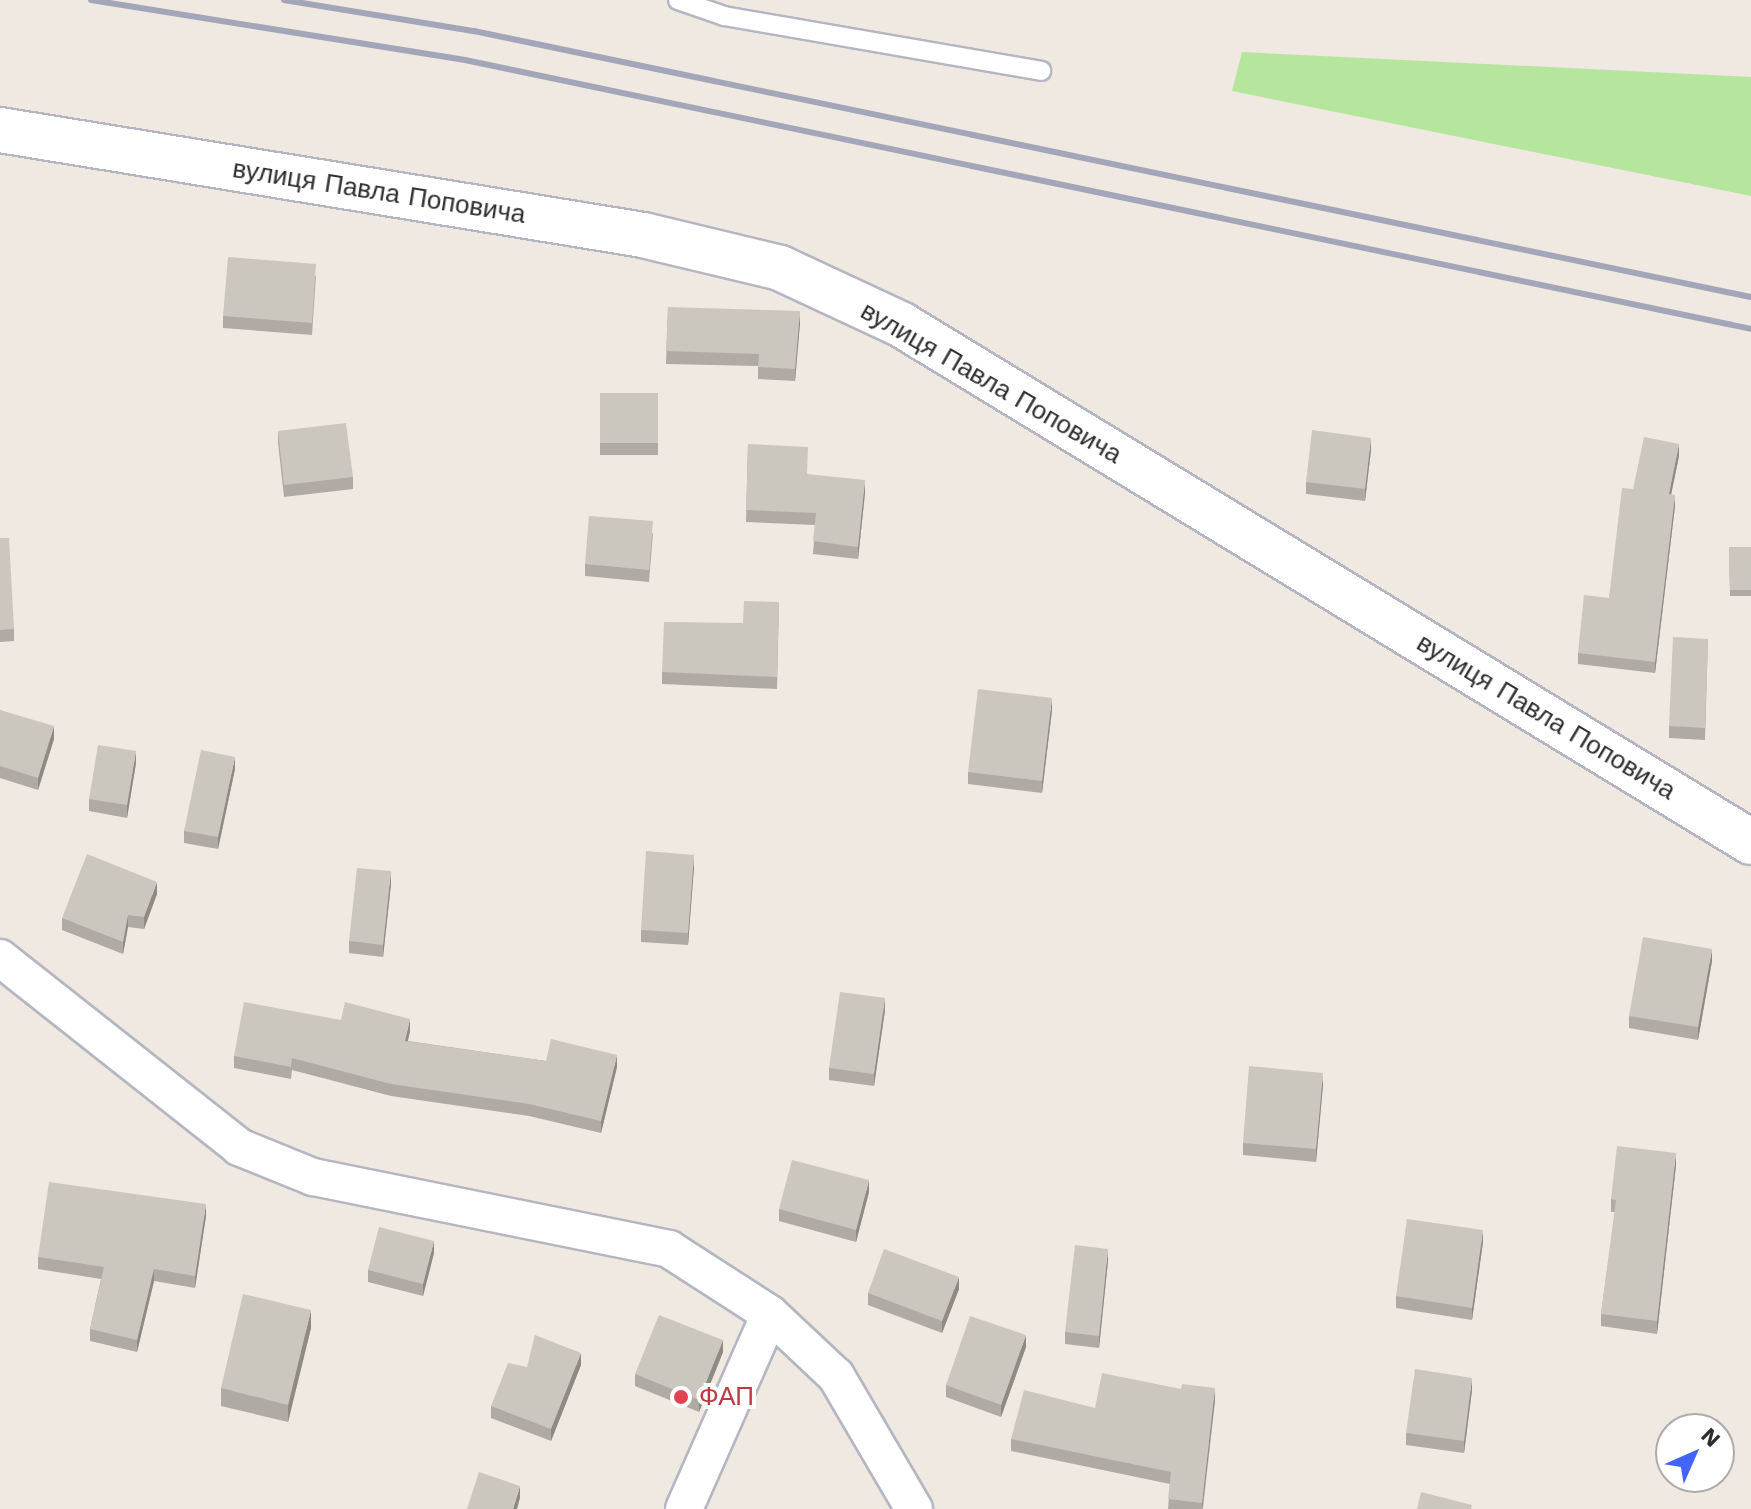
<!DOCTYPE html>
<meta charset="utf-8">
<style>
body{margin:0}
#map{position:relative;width:1751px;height:1509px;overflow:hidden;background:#efe9e1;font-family:"Work Sans",sans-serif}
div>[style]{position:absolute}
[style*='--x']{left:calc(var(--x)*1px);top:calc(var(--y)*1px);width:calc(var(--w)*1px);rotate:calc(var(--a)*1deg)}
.green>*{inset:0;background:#b6e59e}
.roads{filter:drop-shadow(2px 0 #b4b7c1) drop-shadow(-2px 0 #b4b7c1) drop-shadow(0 2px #b4b7c1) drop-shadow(0 -2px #b4b7c1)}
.lane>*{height:18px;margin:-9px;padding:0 9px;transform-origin:9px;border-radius:9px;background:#fff}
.street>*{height:36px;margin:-18px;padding:0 18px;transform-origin:18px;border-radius:18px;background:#fff}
.secondary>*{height:44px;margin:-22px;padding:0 22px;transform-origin:22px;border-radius:22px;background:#fff}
.rail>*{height:6px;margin:-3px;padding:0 3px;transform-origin:3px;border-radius:3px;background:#a3a6b8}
.wall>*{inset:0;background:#afaba4}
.shaded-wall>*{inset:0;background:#8e8b86}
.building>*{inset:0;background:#cbc7bf}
.dots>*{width:22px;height:22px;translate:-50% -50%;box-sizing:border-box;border:4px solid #fff;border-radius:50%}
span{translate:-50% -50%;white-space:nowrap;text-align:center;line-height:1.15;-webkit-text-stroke:8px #fff;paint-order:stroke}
.street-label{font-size:26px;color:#2e2e2e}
.health-label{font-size:26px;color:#be3a42}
.left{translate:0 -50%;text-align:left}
.north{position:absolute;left:1655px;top:1413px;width:80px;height:80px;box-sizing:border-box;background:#fff;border:2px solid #ababab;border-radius:50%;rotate:45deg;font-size:22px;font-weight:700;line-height:32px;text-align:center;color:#2e2e2e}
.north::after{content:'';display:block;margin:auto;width:28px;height:36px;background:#4264fb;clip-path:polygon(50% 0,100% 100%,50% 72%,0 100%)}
</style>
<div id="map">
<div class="green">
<div style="clip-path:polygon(1242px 52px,1751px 77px,1751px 196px,1232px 91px)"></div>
</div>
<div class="roads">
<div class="lane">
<div style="--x:678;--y:0;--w:49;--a:19.2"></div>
<div style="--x:724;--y:16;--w:322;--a:9.8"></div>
</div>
<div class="street">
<div style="--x:0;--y:958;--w:305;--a:38.3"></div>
<div style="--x:239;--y:1147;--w:80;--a:22.1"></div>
<div style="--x:313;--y:1177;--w:363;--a:11.4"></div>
<div style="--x:669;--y:1249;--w:120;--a:32.8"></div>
<div style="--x:770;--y:1314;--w:91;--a:43.2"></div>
<div style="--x:836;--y:1376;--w:154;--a:59.6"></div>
<div style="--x:684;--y:1509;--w:213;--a:-66.2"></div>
</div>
<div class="secondary">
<div style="--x:0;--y:130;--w:652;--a:9.27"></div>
<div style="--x:643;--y:235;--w:141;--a:13.5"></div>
<div style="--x:780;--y:268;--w:135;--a:25"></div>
<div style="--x:902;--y:325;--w:994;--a:31.34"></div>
</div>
</div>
<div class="rail">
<div style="--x:91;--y:0;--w:379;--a:9.1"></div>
<div style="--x:465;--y:60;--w:1314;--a:11.81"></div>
<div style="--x:284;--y:0;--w:193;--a:9.3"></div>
<div style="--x:474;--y:31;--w:1304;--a:11.77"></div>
</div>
<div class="wall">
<div style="clip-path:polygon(316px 276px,312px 335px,223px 328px,223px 316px)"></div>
<div style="clip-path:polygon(668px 307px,800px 323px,795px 381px,758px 379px,758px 366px,666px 364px)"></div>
<div style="clip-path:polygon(600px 393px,658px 393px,658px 455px,600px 455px)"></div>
<div style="clip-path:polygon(278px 431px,353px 477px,353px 489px,284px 497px,278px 443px)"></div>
<div style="clip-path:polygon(748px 444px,807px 474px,865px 493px,858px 559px,813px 554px,815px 525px,746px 522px)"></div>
<div style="clip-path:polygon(1371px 450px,1365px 501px,1306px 494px,1306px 482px)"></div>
<div style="clip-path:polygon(1679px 456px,1671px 494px,1675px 506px,1655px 673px,1578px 664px,1578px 653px,1609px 598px,1633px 489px)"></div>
<div style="clip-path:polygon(653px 533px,649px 582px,585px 576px,585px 564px)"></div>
<div style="clip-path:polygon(0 538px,14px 629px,14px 641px,0 642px)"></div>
<div style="clip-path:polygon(1729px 547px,1751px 547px,1751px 596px,1730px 596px)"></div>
<div style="clip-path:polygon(779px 602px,777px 689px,662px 684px,662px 672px)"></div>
<div style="clip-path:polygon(1708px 639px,1705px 740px,1669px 738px,1669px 726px)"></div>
<div style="clip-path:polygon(0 710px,54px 739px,38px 790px,0 778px)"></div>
<div style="clip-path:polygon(1052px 710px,1042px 793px,968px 784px,968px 772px)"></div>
<div style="clip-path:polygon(136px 763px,127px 818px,89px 811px,89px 799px)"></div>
<div style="clip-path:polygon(235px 769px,218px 849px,184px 843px,184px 831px)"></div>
<div style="clip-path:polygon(694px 867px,688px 945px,641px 942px,641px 930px)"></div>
<div style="clip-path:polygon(391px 884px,383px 957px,349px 953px,349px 941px)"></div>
<div style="clip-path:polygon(157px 894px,144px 929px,128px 927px,123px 954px,62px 930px,62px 918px)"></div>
<div style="clip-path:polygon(1712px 961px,1698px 1040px,1629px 1028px,1629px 1016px)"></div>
<div style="clip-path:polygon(885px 1010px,874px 1086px,829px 1080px,829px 1068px)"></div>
<div style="clip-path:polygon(341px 1020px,410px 1031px,408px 1041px,546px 1061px,617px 1067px,601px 1133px,529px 1116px,391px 1096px,292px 1070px,291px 1079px,234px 1068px,234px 1056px)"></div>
<div style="clip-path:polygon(1323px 1085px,1316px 1162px,1243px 1155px,1243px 1143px)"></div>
<div style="clip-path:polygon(1676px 1165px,1657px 1334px,1601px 1326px,1601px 1314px,1615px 1212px,1611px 1212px,1611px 1199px)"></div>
<div style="clip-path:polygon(869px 1192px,856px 1242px,779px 1221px,779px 1209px)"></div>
<div style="clip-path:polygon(206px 1216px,195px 1288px,154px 1281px,137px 1352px,90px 1341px,90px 1329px,101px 1279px,38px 1269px,38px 1257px)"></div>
<div style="clip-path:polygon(1483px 1242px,1472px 1320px,1396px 1308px,1396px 1296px)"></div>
<div style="clip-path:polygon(434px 1253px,423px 1296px,368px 1282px,368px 1270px)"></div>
<div style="clip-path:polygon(1108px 1261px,1099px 1348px,1065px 1344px,1065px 1332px)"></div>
<div style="clip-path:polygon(959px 1289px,942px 1333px,868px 1305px,868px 1293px)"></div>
<div style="clip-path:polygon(311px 1328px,288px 1422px,221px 1406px,221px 1388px)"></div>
<div style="clip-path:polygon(1026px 1347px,1001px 1417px,946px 1397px,946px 1385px)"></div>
<div style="clip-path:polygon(723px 1352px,699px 1412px,635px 1386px,635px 1374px)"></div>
<div style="clip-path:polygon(581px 1365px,551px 1441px,491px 1418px,491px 1406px,527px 1367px)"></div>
<div style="clip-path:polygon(1472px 1390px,1464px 1453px,1406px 1445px,1406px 1433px)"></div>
<div style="clip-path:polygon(1215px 1400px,1203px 1509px,1168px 1509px,1170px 1484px,1011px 1451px,1011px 1439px,1095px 1408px)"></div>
</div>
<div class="shaded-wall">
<div style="clip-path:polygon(800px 311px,800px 323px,795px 381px,795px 369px)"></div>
<div style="clip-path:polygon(1371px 438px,1371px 450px,1365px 501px,1365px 489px)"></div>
<div style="clip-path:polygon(1679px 444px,1679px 456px,1669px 505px,1669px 494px)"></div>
<div style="clip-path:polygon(865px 480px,865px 493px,858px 559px,858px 547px)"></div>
<div style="clip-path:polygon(1675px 495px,1675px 506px,1655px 673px,1655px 662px)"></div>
<div style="clip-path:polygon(1052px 698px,1052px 710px,1042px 793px,1042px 781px)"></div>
<div style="clip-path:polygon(54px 726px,54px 739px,38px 790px,38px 778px)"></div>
<div style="clip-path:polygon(136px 751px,136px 763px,127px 818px,127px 805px)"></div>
<div style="clip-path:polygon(235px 757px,235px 769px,218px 849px,218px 837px)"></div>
<div style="clip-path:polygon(694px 855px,694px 867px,688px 945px,688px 933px)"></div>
<div style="clip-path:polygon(391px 871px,391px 884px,383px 957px,383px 945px)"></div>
<div style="clip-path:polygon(157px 882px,157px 894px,144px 929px,144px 917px)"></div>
<div style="clip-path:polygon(128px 915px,128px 927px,123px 954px,123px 942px)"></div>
<div style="clip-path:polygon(1712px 949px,1712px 961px,1698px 1040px,1698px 1027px)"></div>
<div style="clip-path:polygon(885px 998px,885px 1010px,874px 1086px,874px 1074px)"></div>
<div style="clip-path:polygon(410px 1019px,410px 1031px,405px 1053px,405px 1041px)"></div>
<div style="clip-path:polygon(617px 1055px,617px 1067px,601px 1133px,601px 1121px)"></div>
<div style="clip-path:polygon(1323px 1073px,1323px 1085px,1316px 1162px,1316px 1149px)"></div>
<div style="clip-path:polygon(1676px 1153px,1676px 1165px,1657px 1334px,1657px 1321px)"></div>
<div style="clip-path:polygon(869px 1180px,869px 1192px,856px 1242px,856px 1230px)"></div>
<div style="clip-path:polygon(206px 1204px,206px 1216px,195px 1288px,195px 1276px)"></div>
<div style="clip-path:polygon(1483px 1230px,1483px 1242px,1472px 1320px,1472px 1308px)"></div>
<div style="clip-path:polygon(434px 1241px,434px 1253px,423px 1296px,423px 1284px)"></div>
<div style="clip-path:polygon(1108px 1249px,1108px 1261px,1099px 1348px,1099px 1336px)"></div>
<div style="clip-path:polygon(154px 1269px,154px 1281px,137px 1352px,137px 1340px)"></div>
<div style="clip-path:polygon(959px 1277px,959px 1289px,942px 1333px,942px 1321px)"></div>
<div style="clip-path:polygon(311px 1310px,311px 1328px,288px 1422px,288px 1405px)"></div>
<div style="clip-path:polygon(1026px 1335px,1026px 1347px,1001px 1417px,1001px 1405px)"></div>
<div style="clip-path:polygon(723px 1340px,723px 1352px,699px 1412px,699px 1400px)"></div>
<div style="clip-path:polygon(581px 1353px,581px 1365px,551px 1441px,551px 1429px)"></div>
<div style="clip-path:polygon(1472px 1378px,1472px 1390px,1464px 1453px,1464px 1441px)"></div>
<div style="clip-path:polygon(1215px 1388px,1215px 1400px,1202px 1509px,1202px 1503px)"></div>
<div style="clip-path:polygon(520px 1486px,520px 1498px,517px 1509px,513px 1509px)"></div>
</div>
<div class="building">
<div style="clip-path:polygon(228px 257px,316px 264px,312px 323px,223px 316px)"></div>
<div style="clip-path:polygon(668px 307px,800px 311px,795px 369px,758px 367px,759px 354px,666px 351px)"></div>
<div style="clip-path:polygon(600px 393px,658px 393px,658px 443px,600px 443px)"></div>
<div style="clip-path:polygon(346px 423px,353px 477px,284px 485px,278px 431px)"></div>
<div style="clip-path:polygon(1312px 430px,1371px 438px,1365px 489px,1306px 482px)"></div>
<div style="clip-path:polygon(1644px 437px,1679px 444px,1669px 494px,1675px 495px,1655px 662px,1578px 653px,1584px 595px,1609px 598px,1622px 488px,1633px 489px)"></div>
<div style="clip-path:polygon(748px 444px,808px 447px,807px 474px,865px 480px,858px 547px,813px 541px,816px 513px,746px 510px)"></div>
<div style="clip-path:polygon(589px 516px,653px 521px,649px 570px,585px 564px)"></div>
<div style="clip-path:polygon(0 538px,9px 538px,14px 629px,0 630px)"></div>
<div style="clip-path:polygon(1729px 547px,1751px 547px,1751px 590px,1730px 590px)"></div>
<div style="clip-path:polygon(744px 601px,779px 602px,777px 677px,662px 672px,664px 622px,743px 623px)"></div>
<div style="clip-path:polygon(1673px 637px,1708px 639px,1705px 728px,1669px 726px)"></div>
<div style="clip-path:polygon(978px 689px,1052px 698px,1042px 781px,968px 772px)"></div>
<div style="clip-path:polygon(0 710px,54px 726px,38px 778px,0 766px)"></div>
<div style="clip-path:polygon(98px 745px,136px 751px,127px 805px,89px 799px)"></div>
<div style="clip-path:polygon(201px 750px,235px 757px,218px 837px,184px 831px)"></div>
<div style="clip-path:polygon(646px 851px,694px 855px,688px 933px,641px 930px)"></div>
<div style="clip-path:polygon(87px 854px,157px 882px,144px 917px,128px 915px,123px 942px,62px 918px)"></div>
<div style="clip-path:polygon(357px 868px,391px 871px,383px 945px,349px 941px)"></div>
<div style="clip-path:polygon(1643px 937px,1712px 949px,1698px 1027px,1629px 1016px)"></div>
<div style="clip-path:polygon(840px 992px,885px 998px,874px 1074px,829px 1068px)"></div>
<div style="clip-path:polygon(244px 1002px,341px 1020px,345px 1002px,410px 1019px,405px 1041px,546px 1061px,551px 1039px,617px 1055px,601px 1121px,529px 1104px,391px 1084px,292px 1058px,291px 1067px,234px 1056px)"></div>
<div style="clip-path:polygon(1249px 1066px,1323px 1073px,1316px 1149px,1243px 1143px)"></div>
<div style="clip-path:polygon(1617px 1146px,1676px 1153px,1657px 1321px,1601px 1314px,1616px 1200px,1611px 1199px)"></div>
<div style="clip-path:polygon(792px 1160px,869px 1180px,856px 1230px,779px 1209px)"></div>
<div style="clip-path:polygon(49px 1182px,206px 1204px,195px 1276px,154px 1269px,137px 1340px,90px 1329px,104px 1267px,38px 1257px)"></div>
<div style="clip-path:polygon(1407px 1219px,1483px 1230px,1472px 1308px,1396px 1296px)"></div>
<div style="clip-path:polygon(379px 1227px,434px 1241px,423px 1284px,368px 1270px)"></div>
<div style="clip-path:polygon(1075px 1245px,1108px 1249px,1099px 1336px,1065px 1332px)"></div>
<div style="clip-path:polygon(884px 1249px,959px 1277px,942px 1321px,868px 1293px)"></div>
<div style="clip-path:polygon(243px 1294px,311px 1310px,288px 1405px,221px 1388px)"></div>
<div style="clip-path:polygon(659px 1315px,723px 1340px,699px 1400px,635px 1374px)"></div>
<div style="clip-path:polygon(970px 1316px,1026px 1335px,1001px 1405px,946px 1385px)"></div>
<div style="clip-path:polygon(535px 1335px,581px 1353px,551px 1429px,491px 1406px,508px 1363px,527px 1367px)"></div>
<div style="clip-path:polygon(1415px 1369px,1472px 1378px,1464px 1441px,1406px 1433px)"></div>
<div style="clip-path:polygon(1102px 1373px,1181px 1389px,1182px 1384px,1215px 1388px,1202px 1503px,1168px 1499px,1171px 1472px,1011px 1439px,1024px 1390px,1095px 1408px)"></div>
<div style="clip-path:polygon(479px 1472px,520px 1486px,513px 1509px,467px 1509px)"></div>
<div style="clip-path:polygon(1421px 1492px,1472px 1505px,1471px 1509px,1417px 1509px)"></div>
</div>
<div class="dots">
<div style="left:681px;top:1397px;background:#e0444e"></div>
</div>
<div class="street-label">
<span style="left:379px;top:192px;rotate:9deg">вулиця Павла Поповича</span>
<span style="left:991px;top:383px;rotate:30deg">вулиця Павла Поповича</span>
<span style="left:1546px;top:717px;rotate:31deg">вулиця Павла Поповича</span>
</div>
<div class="health-label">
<span class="left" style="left:699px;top:1397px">ФАП</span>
</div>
<div class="north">N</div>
</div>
